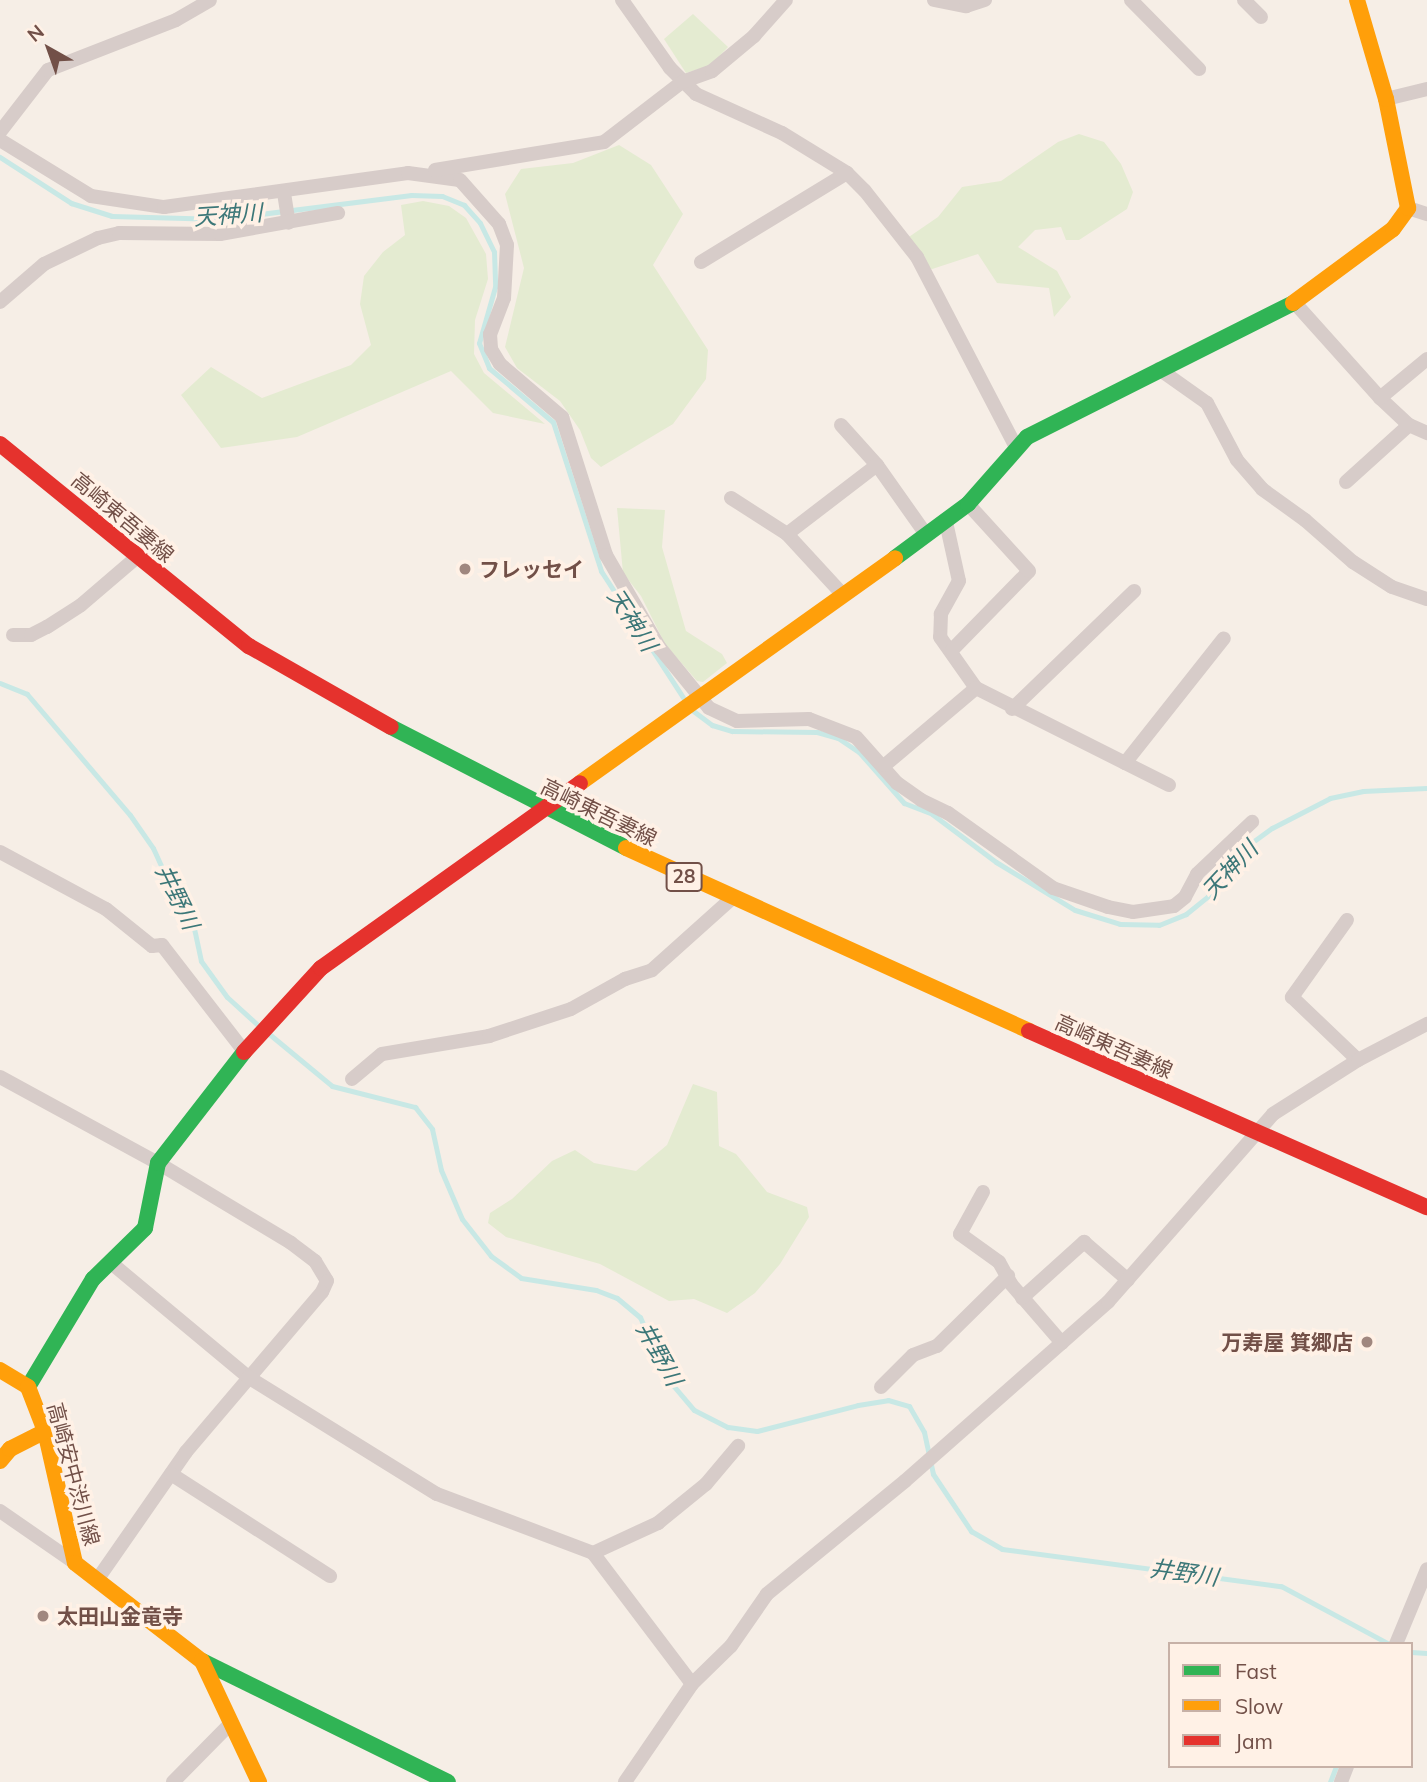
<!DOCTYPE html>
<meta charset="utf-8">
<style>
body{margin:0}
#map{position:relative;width:1427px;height:1782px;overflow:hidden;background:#f6eee6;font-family:Mulish,"Noto Sans JP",sans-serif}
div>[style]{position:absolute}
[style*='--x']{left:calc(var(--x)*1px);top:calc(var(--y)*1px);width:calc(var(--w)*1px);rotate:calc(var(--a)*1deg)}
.green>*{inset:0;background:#e4ebd1}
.stream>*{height:5px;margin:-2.5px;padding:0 2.5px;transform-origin:2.5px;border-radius:2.5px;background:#c8e8e5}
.street>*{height:14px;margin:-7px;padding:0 7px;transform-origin:7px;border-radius:7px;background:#d7ccc9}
.fast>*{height:16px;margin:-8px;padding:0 8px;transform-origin:8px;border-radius:8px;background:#30b455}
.slow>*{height:16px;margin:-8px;padding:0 8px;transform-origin:8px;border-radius:8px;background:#ff9f0a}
.jam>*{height:16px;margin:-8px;padding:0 8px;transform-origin:8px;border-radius:8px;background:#e5322d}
.dots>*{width:19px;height:19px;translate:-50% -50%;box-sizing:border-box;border:4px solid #fff1e6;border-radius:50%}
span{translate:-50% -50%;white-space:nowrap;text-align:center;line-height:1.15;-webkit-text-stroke:7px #fff1e6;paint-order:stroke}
.shield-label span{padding:2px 5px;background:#fff1e6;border:2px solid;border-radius:5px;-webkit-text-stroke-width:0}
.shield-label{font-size:19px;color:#725048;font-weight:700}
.street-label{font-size:21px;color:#725048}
.poi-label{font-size:21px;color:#725048;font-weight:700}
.left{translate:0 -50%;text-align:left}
.right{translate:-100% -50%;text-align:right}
.water-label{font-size:23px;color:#3c7778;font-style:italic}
.legend{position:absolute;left:1168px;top:1642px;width:245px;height:126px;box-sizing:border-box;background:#fff1e6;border:2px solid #c7b1a7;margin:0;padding:9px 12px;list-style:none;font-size:21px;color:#725048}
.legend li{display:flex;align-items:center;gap:14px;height:35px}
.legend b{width:35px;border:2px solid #c7b1a7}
.north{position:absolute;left:14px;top:14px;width:70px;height:70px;-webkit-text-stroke:5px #fff1e6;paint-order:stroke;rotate:320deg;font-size:19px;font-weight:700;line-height:28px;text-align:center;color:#725048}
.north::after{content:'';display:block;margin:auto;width:24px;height:32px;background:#725048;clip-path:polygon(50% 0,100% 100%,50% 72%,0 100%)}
</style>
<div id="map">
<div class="green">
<div style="clip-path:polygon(693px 14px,728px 47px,711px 65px,686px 73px,664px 39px)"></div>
<div style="clip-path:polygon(1079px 134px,1104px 142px,1121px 164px,1133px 192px,1127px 209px,1079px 240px,1066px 240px,1061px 227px,1035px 230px,1018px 247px,1057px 271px,1071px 297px,1054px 317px,1049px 288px,997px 283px,978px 254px,920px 273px,903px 241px,938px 217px,962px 187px,1001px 181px,1058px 142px)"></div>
<div style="clip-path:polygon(619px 145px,651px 165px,683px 214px,653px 265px,708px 350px,706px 379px,673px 424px,601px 467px,591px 458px,580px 430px,560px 401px,517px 368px,505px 347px,524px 268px,505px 194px,521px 169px,573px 163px)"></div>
<div style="clip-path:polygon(423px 201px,449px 206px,466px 218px,486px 254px,488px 279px,475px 320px,474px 354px,484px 373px,545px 424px,493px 413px,451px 371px,297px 437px,221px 448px,181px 395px,211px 367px,262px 398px,351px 365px,371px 345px,360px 304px,364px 276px,383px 252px,405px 235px,401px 205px)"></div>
<div style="clip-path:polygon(617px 508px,665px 510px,662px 547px,686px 631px,722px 654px,727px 663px,703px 682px,697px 681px,665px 644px,641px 596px,623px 573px)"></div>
<div style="clip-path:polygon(693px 1084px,717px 1092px,719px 1146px,736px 1154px,767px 1192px,807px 1207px,809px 1217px,780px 1264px,755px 1293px,727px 1313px,694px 1299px,669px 1301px,600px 1264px,506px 1237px,488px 1223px,490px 1213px,512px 1199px,552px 1161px,575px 1150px,594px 1163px,636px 1171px,667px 1145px)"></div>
</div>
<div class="stream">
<div style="--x:0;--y:157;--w:85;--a:32.9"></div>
<div style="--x:71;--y:203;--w:43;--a:17.6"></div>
<div style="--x:112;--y:216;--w:109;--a:1.6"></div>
<div style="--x:221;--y:219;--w:192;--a:-7.2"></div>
<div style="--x:411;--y:195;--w:31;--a:2"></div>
<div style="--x:442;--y:196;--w:24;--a:22"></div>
<div style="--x:464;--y:205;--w:24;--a:48"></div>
<div style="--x:480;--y:223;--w:32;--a:64"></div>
<div style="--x:494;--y:252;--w:35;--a:88"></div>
<div style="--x:495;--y:287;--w:58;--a:105.9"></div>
<div style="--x:479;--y:343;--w:27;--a:68"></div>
<div style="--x:489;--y:368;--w:84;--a:40.2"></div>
<div style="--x:553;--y:422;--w:157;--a:72.1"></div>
<div style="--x:601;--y:571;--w:156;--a:57"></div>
<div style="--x:0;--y:683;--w:29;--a:22"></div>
<div style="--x:27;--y:694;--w:159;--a:49.6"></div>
<div style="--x:130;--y:815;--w:40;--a:55.1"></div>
<div style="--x:153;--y:848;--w:58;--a:65.6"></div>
<div style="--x:177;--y:901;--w:23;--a:50"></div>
<div style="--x:192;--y:919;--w:43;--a:77.9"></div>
<div style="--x:201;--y:961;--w:44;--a:54.2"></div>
<div style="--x:227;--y:997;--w:45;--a:42.3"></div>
<div style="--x:692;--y:710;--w:25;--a:37"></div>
<div style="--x:712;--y:725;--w:21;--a:17"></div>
<div style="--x:732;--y:731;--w:85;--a:0.7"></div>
<div style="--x:817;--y:732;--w:22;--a:16"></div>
<div style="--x:838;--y:738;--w:25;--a:34"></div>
<div style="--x:859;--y:752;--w:68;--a:48.6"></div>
<div style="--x:904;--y:803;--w:30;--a:21"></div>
<div style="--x:932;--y:814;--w:80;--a:36.9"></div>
<div style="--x:996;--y:862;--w:92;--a:31.3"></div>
<div style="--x:1075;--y:910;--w:47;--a:17.3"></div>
<div style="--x:1120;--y:924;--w:39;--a:1"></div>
<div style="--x:1159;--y:925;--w:29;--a:-22"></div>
<div style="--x:1186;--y:914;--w:28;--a:-39"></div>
<div style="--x:1208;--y:896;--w:63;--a:-52"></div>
<div style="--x:1247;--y:846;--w:31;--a:-36"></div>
<div style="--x:1272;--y:828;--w:65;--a:-27.3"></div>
<div style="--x:1330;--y:798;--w:34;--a:-12"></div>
<div style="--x:1363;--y:791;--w:64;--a:-2.7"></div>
<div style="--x:268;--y:1033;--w:83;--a:39.6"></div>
<div style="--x:332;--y:1086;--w:86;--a:14.2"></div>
<div style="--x:415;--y:1107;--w:28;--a:52"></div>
<div style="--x:432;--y:1129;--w:42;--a:77.6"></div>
<div style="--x:441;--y:1170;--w:53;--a:66.8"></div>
<div style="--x:462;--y:1219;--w:47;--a:51.9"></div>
<div style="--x:491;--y:1256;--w:37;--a:36"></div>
<div style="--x:521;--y:1278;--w:76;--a:9.1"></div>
<div style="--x:596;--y:1290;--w:22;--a:21"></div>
<div style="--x:617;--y:1298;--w:30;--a:40"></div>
<div style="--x:640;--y:1317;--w:65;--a:66.6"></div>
<div style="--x:666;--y:1377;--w:43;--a:49.7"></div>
<div style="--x:694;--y:1410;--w:38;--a:27"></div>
<div style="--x:728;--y:1427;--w:29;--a:8"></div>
<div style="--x:757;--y:1431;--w:104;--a:-14.4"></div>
<div style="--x:858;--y:1405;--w:30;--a:-9"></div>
<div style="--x:888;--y:1400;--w:22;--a:16"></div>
<div style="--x:909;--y:1406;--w:30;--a:60"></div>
<div style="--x:924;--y:1432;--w:43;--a:77.9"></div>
<div style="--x:933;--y:1474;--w:69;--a:56.3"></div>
<div style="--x:971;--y:1531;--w:36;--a:30"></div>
<div style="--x:1002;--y:1549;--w:281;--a:7.6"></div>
<div style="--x:1281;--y:1586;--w:123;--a:28.2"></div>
<div style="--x:1411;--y:1652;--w:16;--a:4"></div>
<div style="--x:1330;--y:1782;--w:17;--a:-69"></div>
</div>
<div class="street">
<div style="--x:622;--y:0;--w:83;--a:54.8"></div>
<div style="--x:670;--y:68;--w:37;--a:45"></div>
<div style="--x:696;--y:94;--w:94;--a:24.4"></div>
<div style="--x:782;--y:133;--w:76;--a:31.6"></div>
<div style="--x:847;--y:173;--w:25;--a:45"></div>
<div style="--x:865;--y:191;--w:84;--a:51.8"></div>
<div style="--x:917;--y:257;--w:212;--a:62.5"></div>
<div style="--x:934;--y:0;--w:33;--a:11"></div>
<div style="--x:966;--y:6;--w:20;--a:-18"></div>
<div style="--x:1131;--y:0;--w:97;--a:45.4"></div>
<div style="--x:1244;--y:0;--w:24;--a:45"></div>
<div style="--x:1386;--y:99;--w:42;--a:-13.7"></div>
<div style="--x:0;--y:132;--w:78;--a:-52.3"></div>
<div style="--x:48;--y:70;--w:137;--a:-21.3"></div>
<div style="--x:176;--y:20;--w:39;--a:-30"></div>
<div style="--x:0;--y:140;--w:107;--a:31.6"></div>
<div style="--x:91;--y:196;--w:74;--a:8.6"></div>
<div style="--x:164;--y:207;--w:246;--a:-7.9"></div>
<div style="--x:408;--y:173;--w:52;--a:7.7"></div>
<div style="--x:460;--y:180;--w:59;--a:48.4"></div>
<div style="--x:499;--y:224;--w:22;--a:69"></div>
<div style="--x:507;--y:245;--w:53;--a:93.2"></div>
<div style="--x:504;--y:298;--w:39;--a:111"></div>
<div style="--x:490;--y:334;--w:15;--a:86"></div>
<div style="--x:491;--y:349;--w:17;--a:59"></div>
<div style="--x:500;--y:364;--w:82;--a:40.5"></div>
<div style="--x:562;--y:417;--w:145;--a:72.3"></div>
<div style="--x:606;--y:555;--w:108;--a:59.9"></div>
<div style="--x:660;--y:648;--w:77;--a:50.8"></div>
<div style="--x:709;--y:708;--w:31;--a:25"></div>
<div style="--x:737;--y:721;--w:72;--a:-1.6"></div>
<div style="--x:809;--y:719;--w:50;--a:21"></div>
<div style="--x:856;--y:737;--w:62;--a:48.3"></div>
<div style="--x:897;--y:783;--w:29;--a:35"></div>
<div style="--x:921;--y:800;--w:30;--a:26"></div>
<div style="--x:948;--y:813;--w:129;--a:35.5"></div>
<div style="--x:1053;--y:888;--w:58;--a:19.1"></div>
<div style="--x:1108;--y:907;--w:25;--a:11"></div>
<div style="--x:1133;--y:912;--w:41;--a:-8.3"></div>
<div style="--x:1174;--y:906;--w:14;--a:-39"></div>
<div style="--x:1185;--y:897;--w:26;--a:-62"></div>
<div style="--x:1197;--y:874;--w:76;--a:-43.4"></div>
<div style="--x:435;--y:170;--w:171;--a:-9.4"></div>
<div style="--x:604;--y:142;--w:98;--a:-37.6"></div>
<div style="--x:682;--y:82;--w:32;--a:-20"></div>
<div style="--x:712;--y:71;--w:55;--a:-39.8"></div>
<div style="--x:754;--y:36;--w:48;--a:-48.4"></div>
<div style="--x:284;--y:193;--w:30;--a:81"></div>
<div style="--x:1408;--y:208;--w:20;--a:18"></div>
<div style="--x:701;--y:262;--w:171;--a:-31.4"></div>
<div style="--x:0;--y:302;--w:58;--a:-40.8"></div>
<div style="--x:44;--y:264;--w:60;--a:-25.7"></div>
<div style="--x:98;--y:238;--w:22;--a:-13"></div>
<div style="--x:119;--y:233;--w:101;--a:0.6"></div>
<div style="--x:220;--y:234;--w:120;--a:-10.1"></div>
<div style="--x:1294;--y:302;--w:129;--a:48.1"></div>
<div style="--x:1380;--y:398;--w:40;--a:43"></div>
<div style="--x:1409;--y:425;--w:20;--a:24"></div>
<div style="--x:1159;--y:369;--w:59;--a:35.3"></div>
<div style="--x:1207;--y:403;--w:64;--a:62.2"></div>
<div style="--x:1237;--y:460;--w:38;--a:49"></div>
<div style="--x:1262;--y:489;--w:53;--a:35.8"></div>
<div style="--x:1305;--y:520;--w:64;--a:41.2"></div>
<div style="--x:1353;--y:562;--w:46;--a:32.7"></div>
<div style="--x:1392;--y:587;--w:37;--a:19"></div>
<div style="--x:1380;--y:398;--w:61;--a:-39.7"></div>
<div style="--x:841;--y:425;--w:54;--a:48"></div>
<div style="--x:877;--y:465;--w:83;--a:54.8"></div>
<div style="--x:1346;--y:482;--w:85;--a:-42.1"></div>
<div style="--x:731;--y:498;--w:67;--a:32.7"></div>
<div style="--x:787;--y:534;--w:83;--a:47.4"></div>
<div style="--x:946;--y:522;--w:60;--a:77.6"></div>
<div style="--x:959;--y:581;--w:38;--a:119"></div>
<div style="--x:941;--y:614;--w:23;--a:92"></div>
<div style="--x:940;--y:637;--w:62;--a:54.8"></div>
<div style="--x:976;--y:688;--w:216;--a:26.7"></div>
<div style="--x:787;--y:534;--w:113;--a:-37.5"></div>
<div style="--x:13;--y:635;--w:18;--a:0"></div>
<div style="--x:31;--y:635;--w:18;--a:-27"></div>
<div style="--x:47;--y:627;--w:40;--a:-32.9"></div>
<div style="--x:81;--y:605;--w:74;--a:-40.6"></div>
<div style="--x:952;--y:650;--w:110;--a:-45.7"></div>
<div style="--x:1029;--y:571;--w:91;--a:-132.3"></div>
<div style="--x:1012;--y:709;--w:170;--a:-44"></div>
<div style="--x:1125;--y:763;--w:159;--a:-51.6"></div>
<div style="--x:885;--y:765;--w:119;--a:-40.2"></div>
<div style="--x:0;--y:852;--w:120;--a:28.3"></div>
<div style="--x:106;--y:909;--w:59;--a:38.8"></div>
<div style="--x:152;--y:946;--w:10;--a:-6"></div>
<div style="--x:162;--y:945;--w:134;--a:52.3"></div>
<div style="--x:1347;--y:920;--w:95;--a:125.5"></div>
<div style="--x:1292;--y:997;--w:91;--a:43.7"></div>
<div style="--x:0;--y:1077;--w:180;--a:28.6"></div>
<div style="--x:158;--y:1163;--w:155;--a:31"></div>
<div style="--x:291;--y:1243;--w:30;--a:37"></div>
<div style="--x:315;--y:1261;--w:23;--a:59"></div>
<div style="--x:327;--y:1281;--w:12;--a:114"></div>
<div style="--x:322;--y:1292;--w:210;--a:130.4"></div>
<div style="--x:186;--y:1452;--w:156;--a:124.8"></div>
<div style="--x:352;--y:1079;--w:39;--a:-40"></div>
<div style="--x:382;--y:1054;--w:109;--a:-9.5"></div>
<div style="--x:489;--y:1036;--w:86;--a:-18.2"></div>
<div style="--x:571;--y:1009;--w:62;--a:-29.1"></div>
<div style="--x:625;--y:979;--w:28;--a:-18"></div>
<div style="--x:652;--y:970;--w:106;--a:-41.9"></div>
<div style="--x:983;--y:1192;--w:48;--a:118.7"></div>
<div style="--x:960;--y:1234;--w:48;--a:35.7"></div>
<div style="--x:999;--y:1262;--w:25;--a:61"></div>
<div style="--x:1011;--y:1284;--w:78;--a:49.2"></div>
<div style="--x:110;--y:1262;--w:180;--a:39.8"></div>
<div style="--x:248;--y:1377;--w:222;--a:31.8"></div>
<div style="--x:437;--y:1494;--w:167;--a:20.7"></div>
<div style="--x:593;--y:1553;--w:72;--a:-24.8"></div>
<div style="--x:658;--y:1523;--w:62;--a:-39.1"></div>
<div style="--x:706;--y:1484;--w:50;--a:-49.9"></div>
<div style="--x:1022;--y:1298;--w:84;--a:-42.1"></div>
<div style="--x:1084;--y:1242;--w:58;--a:40.8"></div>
<div style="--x:881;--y:1387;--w:45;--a:-45"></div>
<div style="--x:913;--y:1355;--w:26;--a:-21"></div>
<div style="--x:937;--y:1346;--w:100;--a:-44.6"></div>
<div style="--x:171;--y:1474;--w:189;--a:32.7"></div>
<div style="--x:0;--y:1511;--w:91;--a:34.7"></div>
<div style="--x:593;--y:1553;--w:164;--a:52.9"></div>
<div style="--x:1396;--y:1644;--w:81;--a:-67.5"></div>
<div style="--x:173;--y:1782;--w:83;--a:-45.5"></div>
<div style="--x:625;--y:1782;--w:119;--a:-55.6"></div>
<div style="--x:692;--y:1684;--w:54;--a:-44.3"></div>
<div style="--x:731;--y:1646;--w:63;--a:-55.3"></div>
<div style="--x:767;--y:1594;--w:178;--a:-39.3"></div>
<div style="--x:905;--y:1481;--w:271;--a:-41.4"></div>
<div style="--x:1108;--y:1302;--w:250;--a:-48.7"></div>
<div style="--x:1273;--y:1114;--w:101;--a:-32.4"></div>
<div style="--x:1358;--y:1060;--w:78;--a:-27.6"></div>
<div style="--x:1341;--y:1782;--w:17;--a:-69"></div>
</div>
<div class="fast">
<div style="--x:895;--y:558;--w:91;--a:-36.5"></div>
<div style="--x:968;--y:504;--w:89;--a:-48.6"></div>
<div style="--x:1027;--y:437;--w:298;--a:-26.7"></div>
<div style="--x:391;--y:727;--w:264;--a:27.2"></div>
<div style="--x:28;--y:1387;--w:126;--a:-59"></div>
<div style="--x:93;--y:1279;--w:73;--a:-44.4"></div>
<div style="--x:145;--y:1228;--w:66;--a:-78.7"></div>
<div style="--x:158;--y:1163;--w:140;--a:-52.2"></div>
<div style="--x:202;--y:1661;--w:274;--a:26.2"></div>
</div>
<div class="slow">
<div style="--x:1293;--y:303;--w:124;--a:-36.5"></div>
<div style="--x:1393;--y:229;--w:26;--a:-54"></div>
<div style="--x:1408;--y:208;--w:111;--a:-101.4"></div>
<div style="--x:1386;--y:99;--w:103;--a:-106.3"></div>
<div style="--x:580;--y:783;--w:387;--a:-35.5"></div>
<div style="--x:626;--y:848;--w:443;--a:24.4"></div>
<div style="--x:0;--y:1370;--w:33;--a:31"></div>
<div style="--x:28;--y:1387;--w:47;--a:68.9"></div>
<div style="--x:45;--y:1431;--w:135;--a:77.2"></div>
<div style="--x:75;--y:1563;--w:160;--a:37.7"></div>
<div style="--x:202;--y:1661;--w:134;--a:64.8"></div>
<div style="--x:0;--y:1461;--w:16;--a:-50"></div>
<div style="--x:10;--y:1449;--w:39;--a:-27"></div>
</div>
<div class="jam">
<div style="--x:0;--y:444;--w:321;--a:39.1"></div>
<div style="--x:249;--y:646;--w:163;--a:29.7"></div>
<div style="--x:1029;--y:1031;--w:435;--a:23.9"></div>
<div style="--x:244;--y:1052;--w:114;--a:-47.5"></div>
<div style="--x:321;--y:968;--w:318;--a:-35.5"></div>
</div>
<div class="dots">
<div style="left:465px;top:569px;background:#a0877f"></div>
<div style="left:1367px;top:1342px;background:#a0877f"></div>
<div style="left:43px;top:1616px;background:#a0877f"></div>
</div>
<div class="shield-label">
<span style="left:684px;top:877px">28</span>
</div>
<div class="street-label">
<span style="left:123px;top:517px;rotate:40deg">高崎東吾妻線</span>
<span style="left:599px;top:812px;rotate:26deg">高崎東吾妻線</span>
<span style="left:1114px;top:1046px;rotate:24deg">高崎東吾妻線</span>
<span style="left:74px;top:1474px;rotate:75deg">高崎安中渋川線</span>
</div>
<div class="poi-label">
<span class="left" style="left:479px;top:569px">フレッセイ</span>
<span class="right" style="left:1353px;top:1342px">万寿屋 箕郷店</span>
<span class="left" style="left:57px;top:1616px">太田山金竜寺</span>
</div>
<div class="water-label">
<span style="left:228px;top:215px;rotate:-4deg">天神川</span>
<span style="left:632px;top:620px;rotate:57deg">天神川</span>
<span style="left:1230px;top:870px;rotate:-47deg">天神川</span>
<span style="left:177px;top:897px;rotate:64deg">井野川</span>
<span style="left:659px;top:1354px;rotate:61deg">井野川</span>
<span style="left:1184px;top:1573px;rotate:8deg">井野川</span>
</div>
<ul class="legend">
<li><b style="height:9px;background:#30b455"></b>Fast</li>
<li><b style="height:9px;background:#ff9f0a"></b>Slow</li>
<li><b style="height:9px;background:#e5322d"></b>Jam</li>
</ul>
<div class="north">N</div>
</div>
